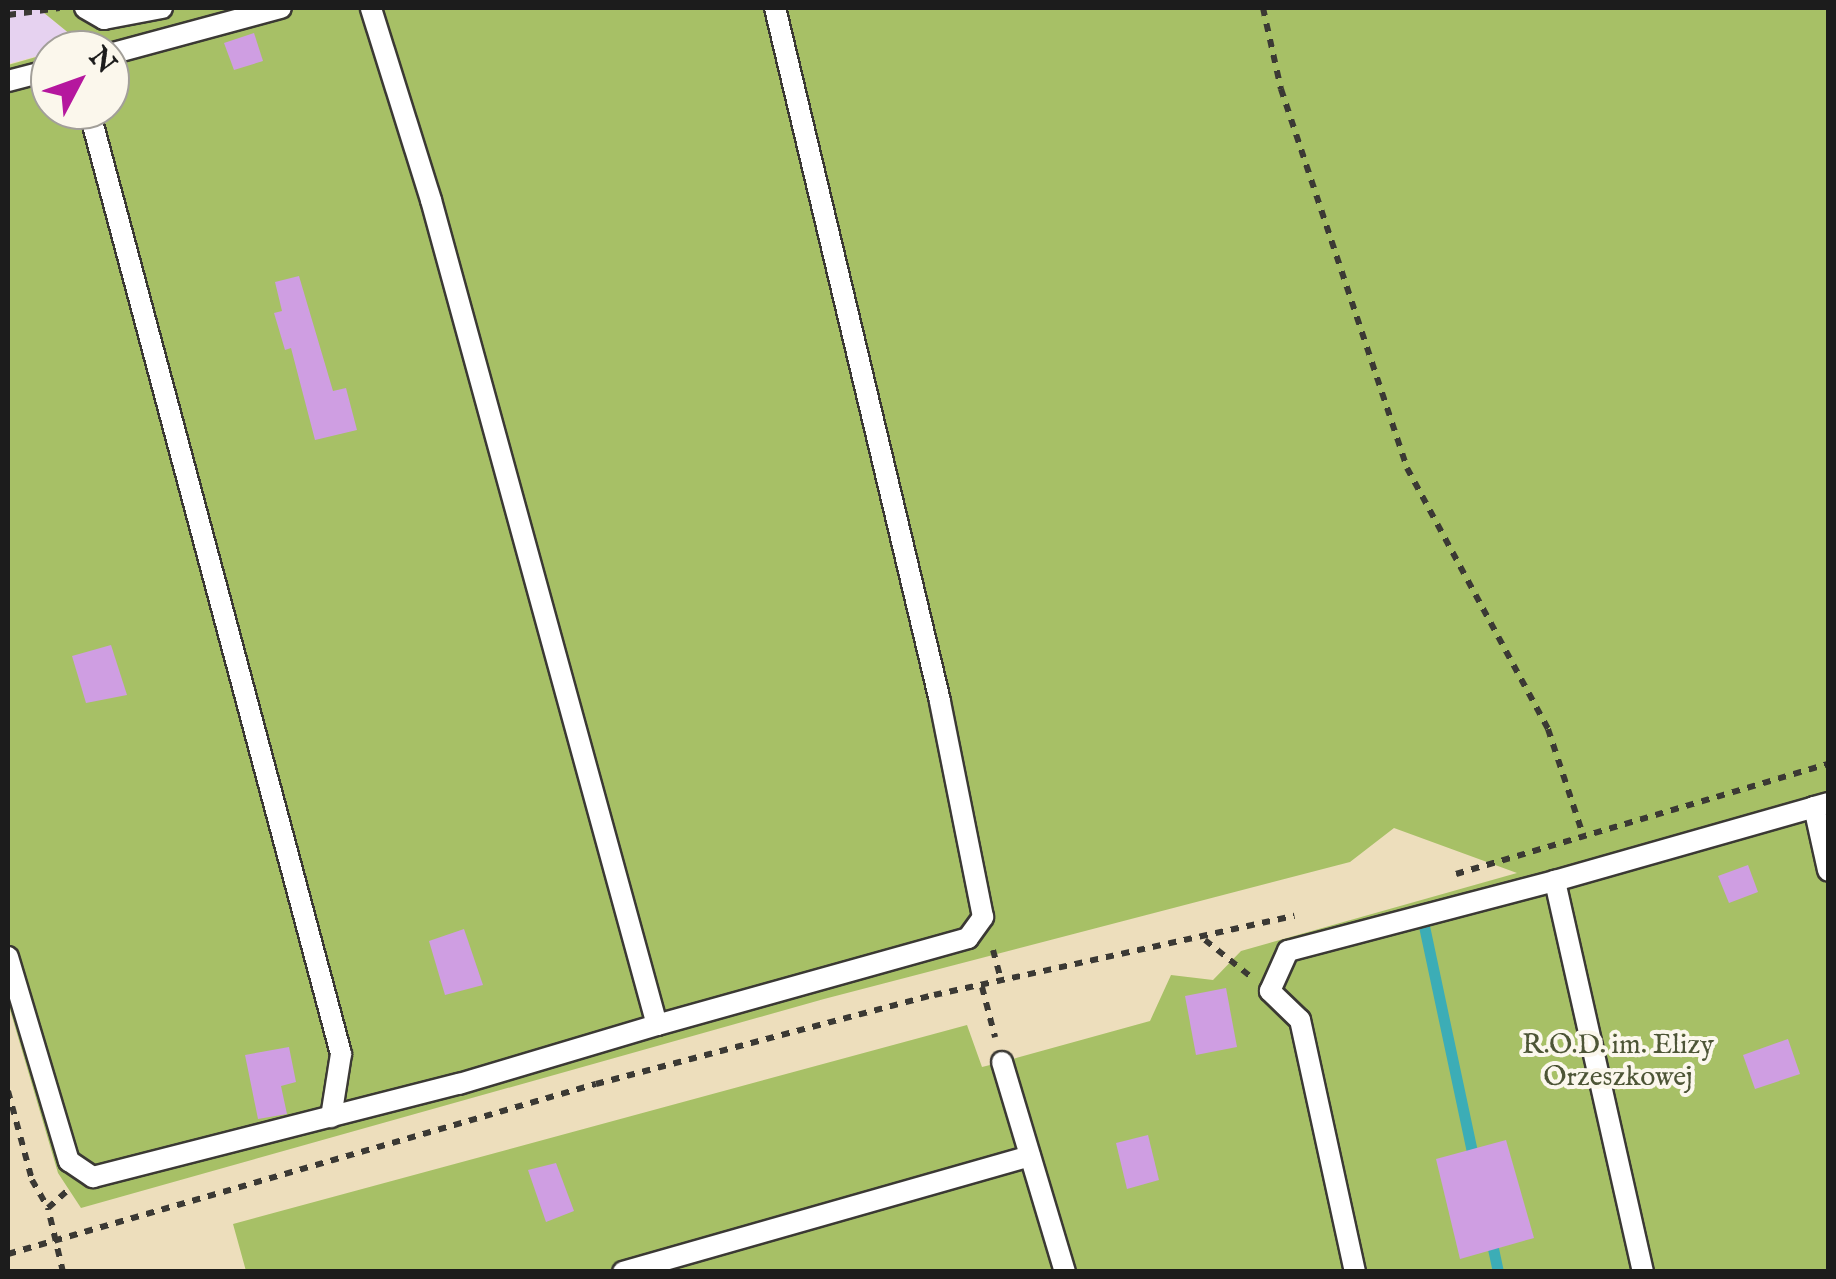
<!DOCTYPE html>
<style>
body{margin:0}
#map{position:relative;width:1836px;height:1279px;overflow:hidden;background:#eddebc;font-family:"IM FELL English",serif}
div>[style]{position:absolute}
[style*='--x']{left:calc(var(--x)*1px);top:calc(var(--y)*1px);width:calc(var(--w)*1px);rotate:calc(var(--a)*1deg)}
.built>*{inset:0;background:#e6d2f0}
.green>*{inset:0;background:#a7c066}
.stream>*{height:11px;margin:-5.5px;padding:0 5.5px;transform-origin:5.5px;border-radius:5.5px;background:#3cadb6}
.building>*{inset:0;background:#cf9ee2}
.path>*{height:6px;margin-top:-3px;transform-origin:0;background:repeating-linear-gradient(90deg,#3b3934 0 8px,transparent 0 16px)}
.roads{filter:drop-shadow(2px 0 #3b3934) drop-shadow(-2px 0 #3b3934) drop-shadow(0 2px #3b3934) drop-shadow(0 -2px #3b3934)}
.lane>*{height:20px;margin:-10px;padding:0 10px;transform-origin:10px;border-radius:10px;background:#fff}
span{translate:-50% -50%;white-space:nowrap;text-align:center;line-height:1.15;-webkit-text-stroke:8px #fbf7ec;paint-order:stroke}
.park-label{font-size:28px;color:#4d5536}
.frame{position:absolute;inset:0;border:10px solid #1c1c1c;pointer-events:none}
.north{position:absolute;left:30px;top:30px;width:100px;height:100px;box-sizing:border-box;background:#fbf7ec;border:2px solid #a29f99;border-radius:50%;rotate:49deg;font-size:28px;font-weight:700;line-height:40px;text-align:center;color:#1c1c1c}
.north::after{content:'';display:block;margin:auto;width:35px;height:45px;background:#b5179e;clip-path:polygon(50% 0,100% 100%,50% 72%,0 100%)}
</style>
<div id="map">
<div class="built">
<div style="clip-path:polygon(8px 8px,38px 8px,82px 44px,8px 64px)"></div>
</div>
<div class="green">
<div style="clip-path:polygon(38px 8px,1828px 8px,1828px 1271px,246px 1271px,233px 1224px,967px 1025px,982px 1067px,1002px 1062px,1150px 1021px,1171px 975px,1213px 980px,1241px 951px,1517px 873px,1394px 828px,1350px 862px,824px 999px,81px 1208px,58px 1173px,8px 1003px,8px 65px,50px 53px,50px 110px,110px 110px,110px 50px,60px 50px,81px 43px)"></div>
</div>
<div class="stream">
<div style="--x:1424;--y:926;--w:241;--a:78"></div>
<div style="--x:1491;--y:1239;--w:34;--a:78"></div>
</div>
<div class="building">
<div style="clip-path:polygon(254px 33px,263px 61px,234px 70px,224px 43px)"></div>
<div style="clip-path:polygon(299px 276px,333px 391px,346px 388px,357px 430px,315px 440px,291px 348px,285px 350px,274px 313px,282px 311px,275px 282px)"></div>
<div style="clip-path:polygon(111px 645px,127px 695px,86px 703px,72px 656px)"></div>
<div style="clip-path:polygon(1748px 865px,1758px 892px,1729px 903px,1718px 876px)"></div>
<div style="clip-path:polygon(464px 929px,483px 985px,445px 995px,429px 941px)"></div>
<div style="clip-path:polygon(1226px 988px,1237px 1047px,1196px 1055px,1185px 996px)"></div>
<div style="clip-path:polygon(1788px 1039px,1800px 1074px,1755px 1089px,1743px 1055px)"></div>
<div style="clip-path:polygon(289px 1047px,296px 1082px,281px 1086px,287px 1114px,258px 1119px,245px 1055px)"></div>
<div style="clip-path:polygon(1148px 1135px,1159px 1180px,1127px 1189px,1116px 1143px)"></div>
<div style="clip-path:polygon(1506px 1140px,1534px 1238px,1460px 1259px,1436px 1159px)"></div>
<div style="clip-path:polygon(556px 1163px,574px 1211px,546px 1222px,528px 1170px)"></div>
</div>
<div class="path">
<div style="--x:1263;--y:8;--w:83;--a:77.5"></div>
<div style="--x:1281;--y:89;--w:399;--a:71.6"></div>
<div style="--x:1407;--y:468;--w:297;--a:61.6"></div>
<div style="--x:1548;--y:729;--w:108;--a:71.7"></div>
<div style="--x:8;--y:15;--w:52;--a:-7.7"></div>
<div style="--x:1456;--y:874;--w:388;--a:-16.5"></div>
<div style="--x:1205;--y:940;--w:58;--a:38.7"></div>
<div style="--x:993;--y:950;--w:34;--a:75"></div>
<div style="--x:982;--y:987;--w:52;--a:75.4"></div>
<div style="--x:8;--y:1091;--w:92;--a:74.9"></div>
<div style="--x:32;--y:1180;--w:32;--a:60"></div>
<div style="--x:8;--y:1254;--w:612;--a:-16.13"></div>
<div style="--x:596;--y:1084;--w:350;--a:-14.8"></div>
<div style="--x:934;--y:995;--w:369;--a:-12.4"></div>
<div style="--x:63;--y:1272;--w:66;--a:-103.2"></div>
<div style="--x:48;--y:1208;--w:27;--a:-42"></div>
</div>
<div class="roads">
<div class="lane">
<div style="--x:85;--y:8;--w:22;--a:30"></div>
<div style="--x:104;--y:19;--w:59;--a:-10.7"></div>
<div style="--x:110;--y:54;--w:177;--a:-15.1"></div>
<div style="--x:8;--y:81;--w:43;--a:-14.7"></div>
<div style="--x:89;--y:110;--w:977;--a:75.05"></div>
<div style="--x:341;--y:1054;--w:64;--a:99"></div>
<div style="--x:1828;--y:803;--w:15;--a:164"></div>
<div style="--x:1814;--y:807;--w:65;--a:77.5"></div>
<div style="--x:8;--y:957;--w:213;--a:73.4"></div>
<div style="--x:69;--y:1161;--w:29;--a:34"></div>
<div style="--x:93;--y:1177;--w:378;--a:-14.3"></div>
<div style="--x:459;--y:1084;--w:207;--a:-16.6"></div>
<div style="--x:657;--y:1025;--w:855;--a:-105.32"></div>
<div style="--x:431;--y:200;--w:201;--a:-107.4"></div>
<div style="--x:657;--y:1025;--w:323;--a:-15.6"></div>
<div style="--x:968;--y:938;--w:26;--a:-54"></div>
<div style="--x:983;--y:917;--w:220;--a:-101.3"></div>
<div style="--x:940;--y:701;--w:712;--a:-103.39"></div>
<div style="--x:1002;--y:1062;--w:219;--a:73.3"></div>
<div style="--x:623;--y:1272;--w:423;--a:-15.9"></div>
<div style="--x:1355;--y:1272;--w:258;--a:-102.3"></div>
<div style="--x:1300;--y:1020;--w:42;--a:-136"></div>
<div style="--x:1270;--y:991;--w:44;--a:-65.8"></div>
<div style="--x:1288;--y:951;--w:276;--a:-14.7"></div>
<div style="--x:1643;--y:1272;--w:401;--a:-102.7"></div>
<div style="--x:1555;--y:881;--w:269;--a:-15.9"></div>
</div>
</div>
<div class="park-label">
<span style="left:1618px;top:1062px">R.O.D. im. Elizy<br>Orzeszkowej</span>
</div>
<div class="frame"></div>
<div class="north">N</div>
</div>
